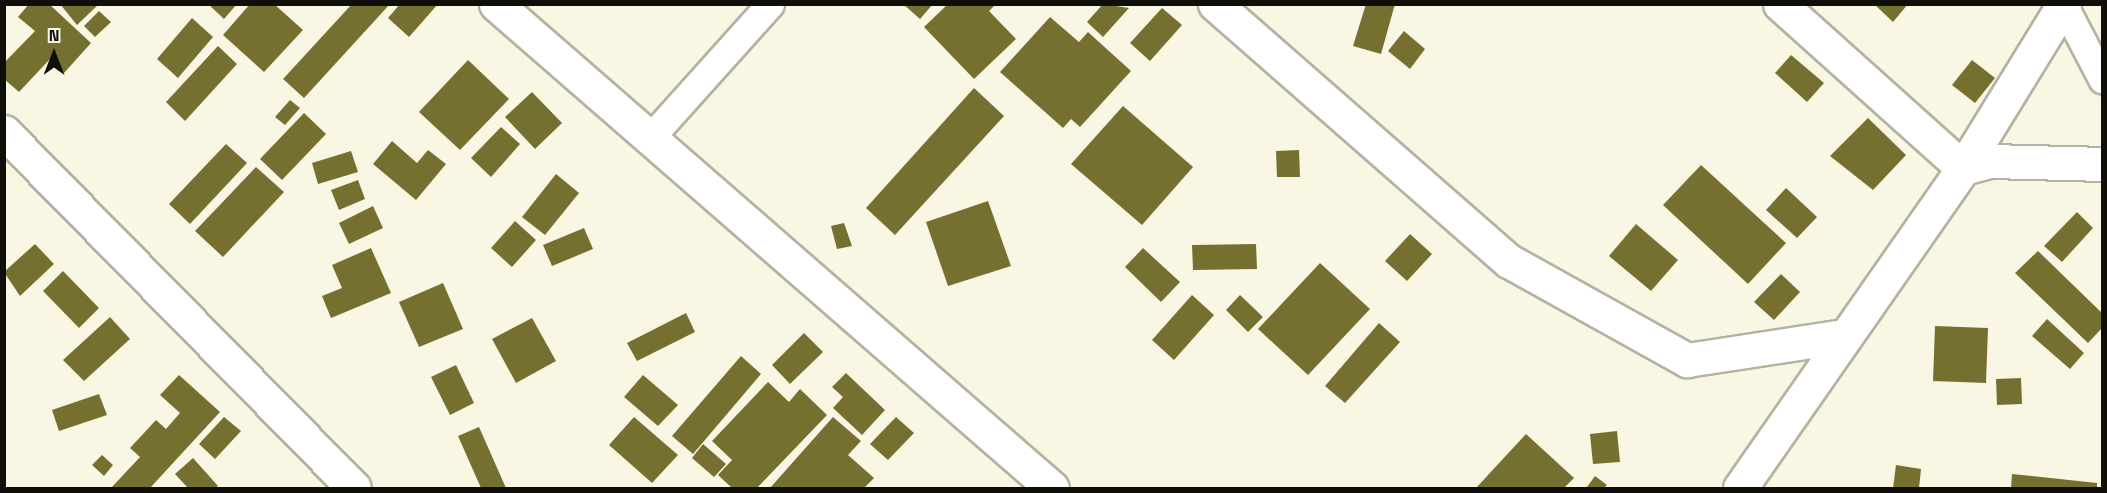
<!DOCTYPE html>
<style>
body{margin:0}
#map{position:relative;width:2107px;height:493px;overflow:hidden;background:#f9f7e4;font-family:"Space Grotesk",sans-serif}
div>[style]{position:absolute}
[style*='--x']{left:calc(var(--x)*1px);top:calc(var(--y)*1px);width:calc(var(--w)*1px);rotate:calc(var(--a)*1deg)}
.building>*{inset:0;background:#767030}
.roads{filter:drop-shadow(2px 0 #b4b3a1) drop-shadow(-2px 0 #b4b3a1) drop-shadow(0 2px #b4b3a1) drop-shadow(0 -2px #b4b3a1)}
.service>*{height:27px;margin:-13.5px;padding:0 13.5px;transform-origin:13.5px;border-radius:13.5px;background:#fff}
.minor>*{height:33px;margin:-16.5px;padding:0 16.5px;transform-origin:16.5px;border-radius:16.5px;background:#fff}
span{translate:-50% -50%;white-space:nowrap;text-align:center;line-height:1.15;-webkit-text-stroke:4.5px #f9f7e4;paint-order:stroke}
.frame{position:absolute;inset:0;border:6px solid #0f0e08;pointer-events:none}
.north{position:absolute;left:24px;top:24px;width:60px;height:60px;-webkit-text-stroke:4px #f9f7e4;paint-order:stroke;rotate:0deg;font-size:16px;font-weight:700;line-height:24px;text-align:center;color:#0f0e08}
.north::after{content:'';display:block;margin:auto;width:21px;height:27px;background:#0f0e08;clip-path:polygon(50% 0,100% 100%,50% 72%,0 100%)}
</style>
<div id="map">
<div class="building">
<div style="clip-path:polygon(29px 4px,49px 4px,91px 43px,64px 73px,50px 59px,19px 92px,4px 79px,4px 63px,35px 31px,18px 17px)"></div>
<div style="clip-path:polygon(60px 4px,99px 4px,77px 25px)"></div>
<div style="clip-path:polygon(208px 4px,237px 4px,224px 19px)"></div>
<div style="clip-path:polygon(250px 4px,274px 4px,303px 30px,264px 72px,223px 35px)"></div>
<div style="clip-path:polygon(352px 4px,390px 4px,304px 98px,283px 79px)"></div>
<div style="clip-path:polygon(400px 4px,438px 4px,409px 37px,388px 18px)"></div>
<div style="clip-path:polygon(903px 4px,933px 4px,920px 19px)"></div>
<div style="clip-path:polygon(948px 4px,996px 4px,989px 11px,1016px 39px,974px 79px,924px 27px)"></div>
<div style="clip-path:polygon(1103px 4px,1129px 8px,1103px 37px,1087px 22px)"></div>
<div style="clip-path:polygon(1366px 4px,1395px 4px,1381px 54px,1353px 46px)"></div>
<div style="clip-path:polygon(1874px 4px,1908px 4px,1893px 22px)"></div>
<div style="clip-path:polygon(1162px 8px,1182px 25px,1150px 61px,1130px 43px)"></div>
<div style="clip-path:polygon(99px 11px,111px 22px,95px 37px,84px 26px)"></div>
<div style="clip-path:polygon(1050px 17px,1079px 42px,1088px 32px,1131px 71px,1080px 127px,1071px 119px,1063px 128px,1000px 72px)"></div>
<div style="clip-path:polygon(192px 18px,213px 37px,178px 78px,157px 59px)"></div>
<div style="clip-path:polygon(1404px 31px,1425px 49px,1410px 69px,1388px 51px)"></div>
<div style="clip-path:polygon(218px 46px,237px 64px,185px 121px,166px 102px)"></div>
<div style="clip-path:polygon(1791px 55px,1824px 83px,1807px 102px,1775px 73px)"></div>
<div style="clip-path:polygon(468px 60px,509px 99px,460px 150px,419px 112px)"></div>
<div style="clip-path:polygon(1972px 60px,1995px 78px,1975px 103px,1952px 85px)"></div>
<div style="clip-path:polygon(974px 88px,1004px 116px,895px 235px,866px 208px)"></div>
<div style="clip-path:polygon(532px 92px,562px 123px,535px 149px,505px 117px)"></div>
<div style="clip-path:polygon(290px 100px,300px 108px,285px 125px,275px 117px)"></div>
<div style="clip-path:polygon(1123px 106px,1193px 167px,1142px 225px,1071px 164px)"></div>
<div style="clip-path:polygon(304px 113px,326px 134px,282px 180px,260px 159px)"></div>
<div style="clip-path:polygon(1868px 118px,1906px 155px,1873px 190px,1830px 156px)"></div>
<div style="clip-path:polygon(501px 127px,520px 144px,491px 177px,471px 158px)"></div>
<div style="clip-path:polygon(392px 141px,417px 163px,428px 150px,446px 164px,416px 200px,373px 164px)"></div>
<div style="clip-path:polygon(226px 144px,247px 163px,190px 224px,169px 204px)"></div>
<div style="clip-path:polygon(1299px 150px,1300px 177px,1277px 177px,1276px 151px)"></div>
<div style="clip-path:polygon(351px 151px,358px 172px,318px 184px,312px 163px)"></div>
<div style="clip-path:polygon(1701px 165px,1786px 243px,1748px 284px,1663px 205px)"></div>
<div style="clip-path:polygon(256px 167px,284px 192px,223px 257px,195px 231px)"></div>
<div style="clip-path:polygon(556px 174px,579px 193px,545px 235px,522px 217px)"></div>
<div style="clip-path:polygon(358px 180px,365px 199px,339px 210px,331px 190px)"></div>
<div style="clip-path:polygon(1786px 188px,1817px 217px,1797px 238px,1766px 210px)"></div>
<div style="clip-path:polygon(988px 201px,1011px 266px,948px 286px,926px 222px)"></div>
<div style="clip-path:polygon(373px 206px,383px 228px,349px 244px,339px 223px)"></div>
<div style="clip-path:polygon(2077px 212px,2093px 228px,2062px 262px,2044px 246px)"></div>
<div style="clip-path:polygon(515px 221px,536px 240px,512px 267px,491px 248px)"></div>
<div style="clip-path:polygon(844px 223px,852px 246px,837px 249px,831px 226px)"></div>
<div style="clip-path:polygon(1636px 224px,1678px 260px,1651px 291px,1609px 256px)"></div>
<div style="clip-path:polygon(584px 228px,593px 249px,552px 266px,543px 245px)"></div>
<div style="clip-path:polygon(1410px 234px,1432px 254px,1407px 281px,1385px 261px)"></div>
<div style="clip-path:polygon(35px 244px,54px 264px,20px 296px,4px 272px)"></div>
<div style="clip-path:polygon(1256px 244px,1257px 269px,1193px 270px,1192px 245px)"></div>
<div style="clip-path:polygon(371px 248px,391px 293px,331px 318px,322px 296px,342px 288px,332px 265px)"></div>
<div style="clip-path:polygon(1143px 248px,1180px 282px,1161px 302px,1125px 267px)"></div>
<div style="clip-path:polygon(2038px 251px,2102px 313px,2102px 328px,2088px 343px,2015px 273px)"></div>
<div style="clip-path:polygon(1320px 263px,1370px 309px,1308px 375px,1258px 329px)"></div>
<div style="clip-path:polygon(63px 271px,99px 308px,79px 328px,43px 291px)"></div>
<div style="clip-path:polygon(1781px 274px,1800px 292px,1774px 320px,1754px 302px)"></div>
<div style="clip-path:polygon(443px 283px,463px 329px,419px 347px,399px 302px)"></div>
<div style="clip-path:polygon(1192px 295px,1214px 315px,1174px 360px,1152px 340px)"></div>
<div style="clip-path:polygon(1240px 295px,1263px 317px,1248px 332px,1226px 310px)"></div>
<div style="clip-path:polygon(686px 313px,695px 332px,637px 361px,627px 343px)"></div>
<div style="clip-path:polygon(110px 317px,130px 339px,84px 381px,63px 360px)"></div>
<div style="clip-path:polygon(532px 318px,556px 361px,516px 383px,492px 339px)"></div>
<div style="clip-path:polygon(2047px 319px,2084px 353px,2070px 369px,2032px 336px)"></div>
<div style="clip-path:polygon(1379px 323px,1400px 342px,1345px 403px,1325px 386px)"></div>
<div style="clip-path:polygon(1935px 326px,1988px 328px,1986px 383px,1933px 381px)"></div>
<div style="clip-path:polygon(804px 333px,823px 352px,790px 384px,772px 365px)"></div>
<div style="clip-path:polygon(741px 356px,761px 374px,693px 454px,672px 436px)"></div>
<div style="clip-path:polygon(456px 365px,474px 403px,450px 415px,431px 377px)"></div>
<div style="clip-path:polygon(846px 373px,885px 410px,862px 435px,833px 408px,843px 397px,832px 387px)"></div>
<div style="clip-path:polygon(179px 375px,220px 412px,150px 488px,111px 488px,140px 457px,130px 448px,156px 420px,166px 429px,180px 413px,160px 395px)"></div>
<div style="clip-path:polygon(643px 375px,678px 405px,658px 426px,624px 397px)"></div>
<div style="clip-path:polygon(2021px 378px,2022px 404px,1997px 405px,1996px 379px)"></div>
<div style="clip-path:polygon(768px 382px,789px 402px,800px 389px,827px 415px,757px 488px,732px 488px,718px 475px,732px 460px,712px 441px)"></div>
<div style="clip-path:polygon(99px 394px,107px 415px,59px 431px,52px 410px)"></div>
<div style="clip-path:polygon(224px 417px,241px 431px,215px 459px,199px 444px)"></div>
<div style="clip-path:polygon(634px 417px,678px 455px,652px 483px,609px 445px)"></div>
<div style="clip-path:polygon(833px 417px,861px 441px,848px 455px,874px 478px,864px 488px,770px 488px)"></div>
<div style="clip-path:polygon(896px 417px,914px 433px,888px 460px,870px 444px)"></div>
<div style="clip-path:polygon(479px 427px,506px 488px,481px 488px,458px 436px)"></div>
<div style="clip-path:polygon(1617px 431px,1620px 462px,1593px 464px,1590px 434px)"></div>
<div style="clip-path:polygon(1526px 434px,1574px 478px,1564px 488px,1476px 488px)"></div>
<div style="clip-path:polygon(703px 444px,726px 464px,714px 477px,692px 458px)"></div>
<div style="clip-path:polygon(102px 455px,113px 465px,104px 476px,92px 465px)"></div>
<div style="clip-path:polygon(193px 458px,218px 486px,215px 488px,188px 488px,175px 474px)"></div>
<div style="clip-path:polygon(1896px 465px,1921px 469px,1919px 488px,1893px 488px)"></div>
<div style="clip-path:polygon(2012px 474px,2097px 483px,2097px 488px,2011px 488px)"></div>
<div style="clip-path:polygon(1595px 476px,1607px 485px,1604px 488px,1587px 487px)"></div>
</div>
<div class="roads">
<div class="service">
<div style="--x:2063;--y:4;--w:85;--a:62.5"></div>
<div style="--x:649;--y:139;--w:181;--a:-48.1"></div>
</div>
<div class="minor">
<div style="--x:496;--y:4;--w:737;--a:41.04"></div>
<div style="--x:1215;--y:4;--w:390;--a:41.2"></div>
<div style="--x:1509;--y:261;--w:204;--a:29.1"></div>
<div style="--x:1687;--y:360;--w:158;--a:-8.7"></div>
<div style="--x:1780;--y:4;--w:246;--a:41.9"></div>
<div style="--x:1963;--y:168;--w:193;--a:-58.4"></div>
<div style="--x:4;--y:132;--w:499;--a:45.5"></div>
<div style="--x:1740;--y:488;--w:390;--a:-55.1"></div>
<div style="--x:1963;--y:168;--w:28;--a:-15"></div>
<div style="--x:1990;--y:161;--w:112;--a:1.5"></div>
</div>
</div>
<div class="frame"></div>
<div class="north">N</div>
</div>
